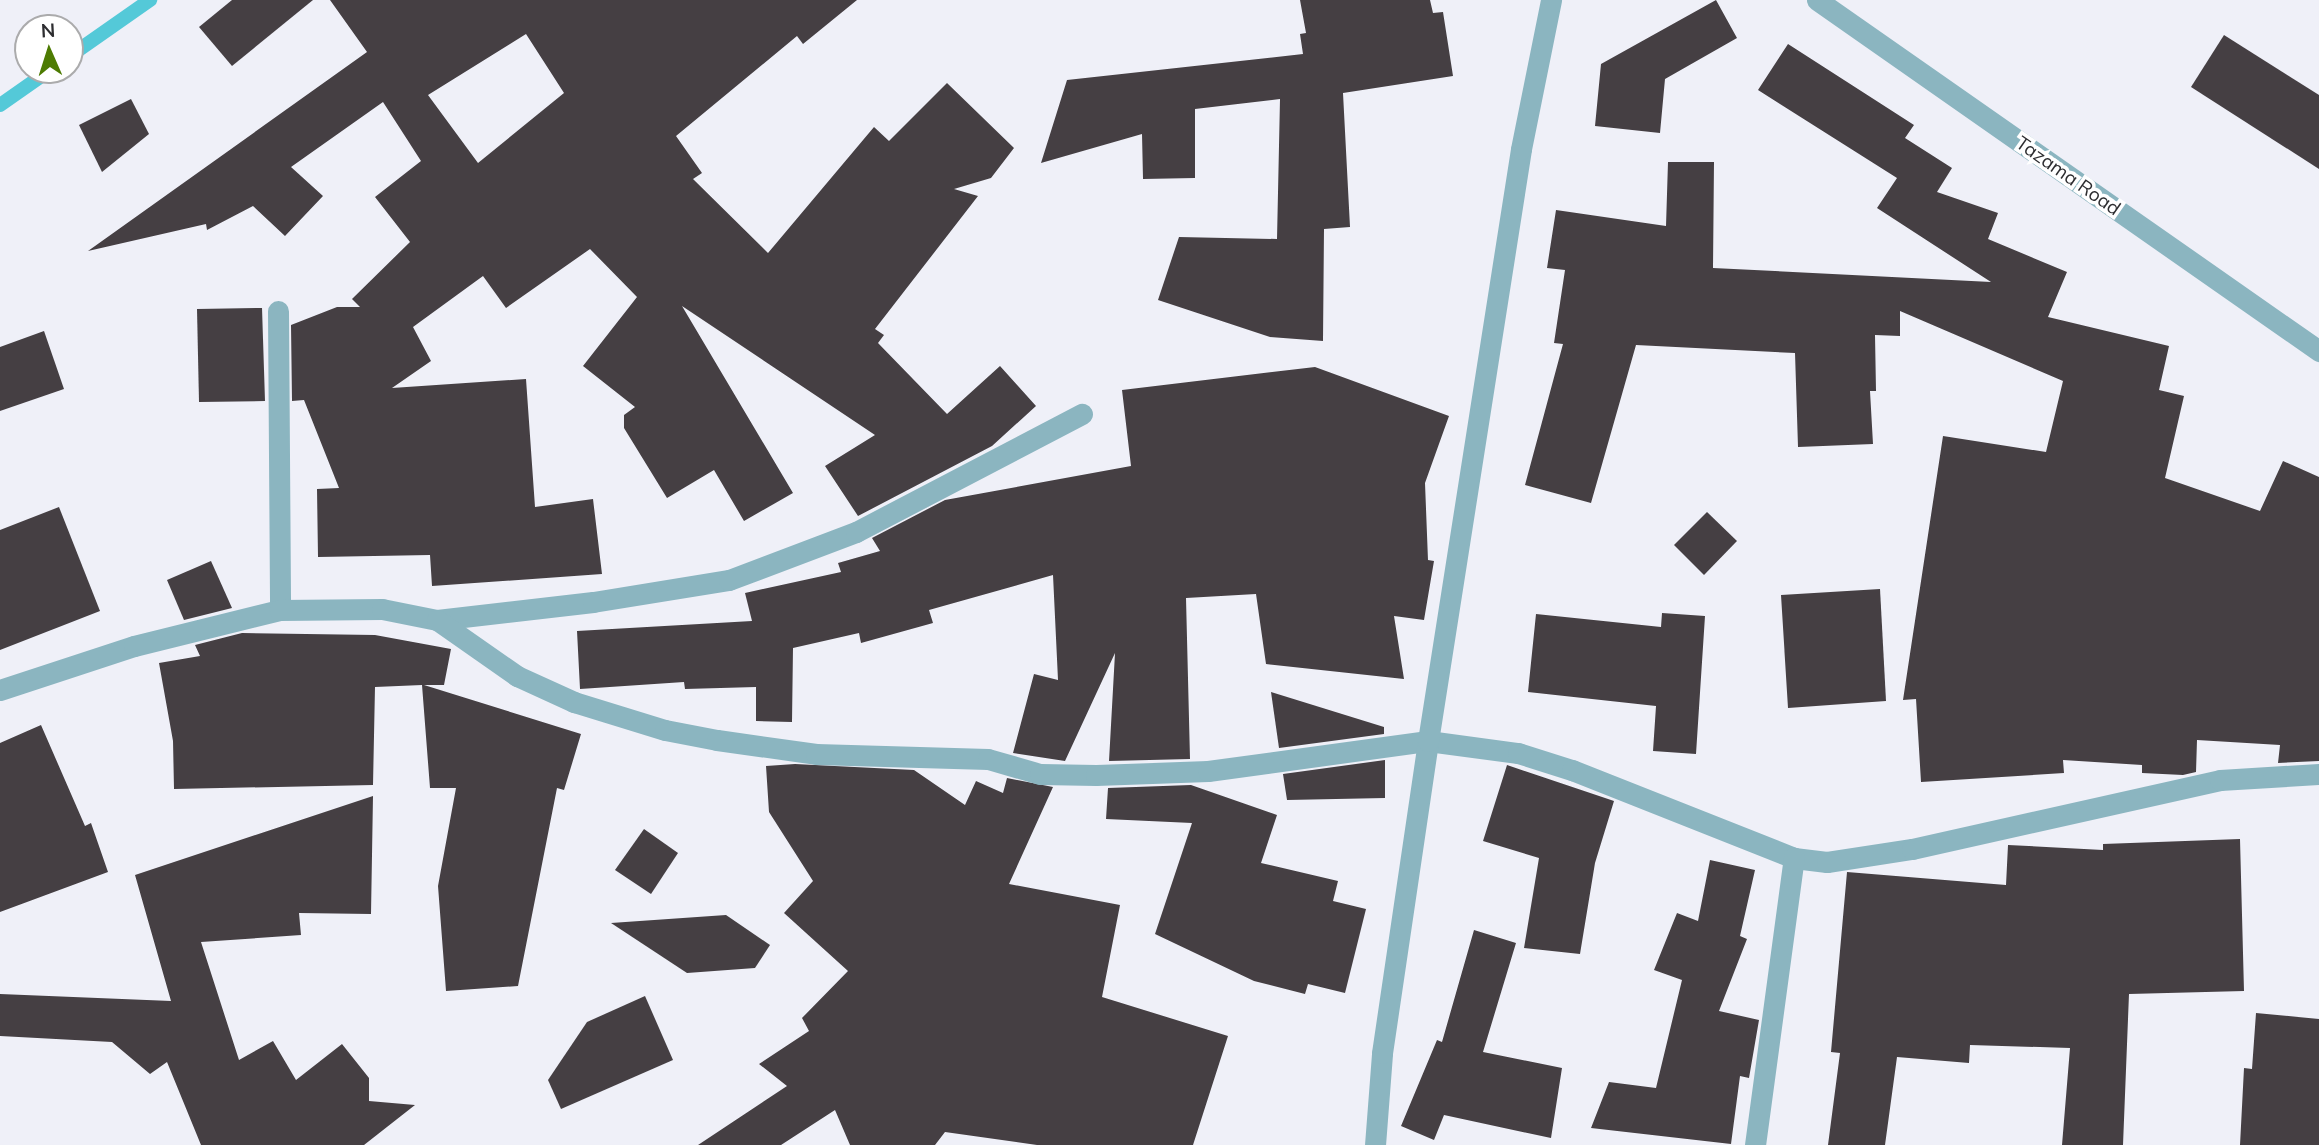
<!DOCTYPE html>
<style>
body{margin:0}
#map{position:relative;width:2319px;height:1145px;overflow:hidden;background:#eff0f8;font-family:Mulish,sans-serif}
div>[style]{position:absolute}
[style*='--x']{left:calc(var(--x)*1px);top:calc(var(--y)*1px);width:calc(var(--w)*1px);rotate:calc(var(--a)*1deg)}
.stream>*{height:14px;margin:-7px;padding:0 7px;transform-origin:7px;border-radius:7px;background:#54c9d8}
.building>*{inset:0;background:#453f43}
.minor>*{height:21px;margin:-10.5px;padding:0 10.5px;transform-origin:10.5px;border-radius:10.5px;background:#8bb5c0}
span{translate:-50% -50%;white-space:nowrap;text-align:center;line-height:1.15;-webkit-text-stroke:7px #fff;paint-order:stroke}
.street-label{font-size:19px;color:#2d2d30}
.north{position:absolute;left:14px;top:14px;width:70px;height:70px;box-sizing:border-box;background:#fff;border:2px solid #ababac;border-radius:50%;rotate:357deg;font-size:19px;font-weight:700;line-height:28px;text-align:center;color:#2d2d30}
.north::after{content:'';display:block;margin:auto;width:24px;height:32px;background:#4d7b02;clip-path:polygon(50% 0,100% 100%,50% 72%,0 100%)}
</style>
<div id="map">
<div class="stream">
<div style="--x:70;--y:56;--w:98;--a:-35"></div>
<div style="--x:0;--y:105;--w:61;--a:-35"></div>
</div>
<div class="building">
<div style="clip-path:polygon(232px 0,313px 0,232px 66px,199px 27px)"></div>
<div style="clip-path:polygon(evenodd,330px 0,857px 0,803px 44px,797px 36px,676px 136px,702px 173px,693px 179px,768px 253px,874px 127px,889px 141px,947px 83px,1014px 148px,991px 178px,954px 189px,978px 196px,875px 329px,884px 335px,878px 343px,947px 414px,1000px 366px,1036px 406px,992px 446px,858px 516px,825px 466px,875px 435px,682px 306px,793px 493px,744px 521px,714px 470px,667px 498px,624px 428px,624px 415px,635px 407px,583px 366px,637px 297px,590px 249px,506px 308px,483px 276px,413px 327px,431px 361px,392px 388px,526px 379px,535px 507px,593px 499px,602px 574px,432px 586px,430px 555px,318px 557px,317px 489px,339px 488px,304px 400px,292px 401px,291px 325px,337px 307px,360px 307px,352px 299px,410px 242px,375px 197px,421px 161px,383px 102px,291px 167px,323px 196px,285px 236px,253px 206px,207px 230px,206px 224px,88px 251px,367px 52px,330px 0,526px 34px,564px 93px,478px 163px,428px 95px,526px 34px)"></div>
<div style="clip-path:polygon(1300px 0,1430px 0,1433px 13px,1443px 12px,1453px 76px,1343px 93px,1350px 227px,1324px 229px,1323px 341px,1270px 337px,1158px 300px,1179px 237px,1277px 239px,1280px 99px,1195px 109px,1195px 178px,1143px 179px,1142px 134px,1041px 163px,1067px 80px,1303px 54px,1300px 34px,1306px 33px)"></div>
<div style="clip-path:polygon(1716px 0,1737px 38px,1665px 79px,1660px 133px,1595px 126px,1601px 64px)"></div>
<div style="clip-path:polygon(2224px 35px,2319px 95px,2319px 169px,2191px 87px)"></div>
<div style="clip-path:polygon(1788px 44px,1914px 125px,1905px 138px,1952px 168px,1937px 192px,1998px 213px,1988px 239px,2067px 272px,2048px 317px,2169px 346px,2159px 390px,2184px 396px,2165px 478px,2260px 511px,2283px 461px,2319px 477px,2319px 761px,2278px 763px,2280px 745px,2197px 740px,2196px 772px,2183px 775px,2142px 773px,2142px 765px,2063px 760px,2064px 773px,1921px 782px,1916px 699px,1903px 700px,1943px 436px,2046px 452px,2063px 381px,1900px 311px,1900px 336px,1875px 335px,1876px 391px,1870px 391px,1873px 444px,1798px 447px,1795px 353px,1636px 345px,1591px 503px,1525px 485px,1563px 344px,1554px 343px,1565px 270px,1547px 268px,1556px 210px,1666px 226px,1668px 162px,1714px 162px,1713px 268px,1991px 282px,1877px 208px,1897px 178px,1758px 90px)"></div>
<div style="clip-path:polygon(131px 99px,149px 134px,102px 172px,79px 125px)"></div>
<div style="clip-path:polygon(262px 308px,265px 401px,199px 402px,197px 309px)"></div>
<div style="clip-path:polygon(44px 331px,64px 389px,0 411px,0 347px)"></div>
<div style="clip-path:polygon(1315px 367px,1449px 416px,1425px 483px,1428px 560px,1434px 561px,1424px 620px,1394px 616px,1404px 679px,1266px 664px,1256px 594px,1186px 598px,1190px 759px,1109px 761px,1115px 653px,1065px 761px,1013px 753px,1034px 674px,1058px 680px,1053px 575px,929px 610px,933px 623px,861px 643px,859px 633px,793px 648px,792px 722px,756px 721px,756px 687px,685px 689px,684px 682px,580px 689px,577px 631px,752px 621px,745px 593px,841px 572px,838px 563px,880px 551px,872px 538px,945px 500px,1131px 466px,1122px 390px)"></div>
<div style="clip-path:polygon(59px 507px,100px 611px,0 650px,0 530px)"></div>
<div style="clip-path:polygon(1707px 512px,1737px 541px,1704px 575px,1674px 545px)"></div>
<div style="clip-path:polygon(211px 561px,232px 608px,184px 620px,167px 580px)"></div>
<div style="clip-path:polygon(1880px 589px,1886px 701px,1788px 708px,1781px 595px)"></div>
<div style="clip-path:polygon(1662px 613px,1705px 616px,1696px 754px,1653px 751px,1656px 706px,1528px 692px,1536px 614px,1661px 627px)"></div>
<div style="clip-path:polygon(242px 633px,375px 635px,451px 649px,444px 685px,424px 685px,581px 734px,564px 790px,557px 788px,518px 986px,446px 991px,438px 886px,456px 788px,430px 788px,422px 685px,375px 687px,373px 785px,174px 789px,173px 741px,159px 663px,200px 656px,195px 645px)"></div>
<div style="clip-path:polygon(1271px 692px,1384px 727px,1384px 734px,1279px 748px)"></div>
<div style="clip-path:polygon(41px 725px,85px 826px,91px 823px,108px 872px,0 912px,0 743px)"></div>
<div style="clip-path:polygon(1385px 760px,1385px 798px,1287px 800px,1283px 774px)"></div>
<div style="clip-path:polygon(795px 764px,914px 770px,965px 805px,976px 781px,1003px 793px,1007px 778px,1053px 787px,1009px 884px,1120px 905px,1102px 997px,1228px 1036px,1193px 1145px,1037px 1145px,945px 1132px,935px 1145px,850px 1145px,835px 1110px,781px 1145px,698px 1145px,787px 1086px,759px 1064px,809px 1031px,802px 1018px,848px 971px,784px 913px,813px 881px,769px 812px,766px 766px)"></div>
<div style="clip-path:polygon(1507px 765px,1614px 801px,1595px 863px,1580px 954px,1524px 948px,1539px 858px,1483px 841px)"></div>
<div style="clip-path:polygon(1191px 785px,1277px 815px,1261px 863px,1338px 881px,1333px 901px,1366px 909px,1345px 993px,1308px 984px,1305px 994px,1254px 981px,1155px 934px,1192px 823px,1106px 819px,1108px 788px)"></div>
<div style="clip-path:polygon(373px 796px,371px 914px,299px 913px,301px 935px,201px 942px,239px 1060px,273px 1041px,296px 1080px,342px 1044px,369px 1078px,369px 1101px,415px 1105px,364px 1145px,201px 1145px,167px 1062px,150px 1074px,112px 1042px,0 1036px,0 994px,171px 1001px,135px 875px)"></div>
<div style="clip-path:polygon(644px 829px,678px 853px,651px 894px,615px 870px)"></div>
<div style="clip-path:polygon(2240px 839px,2244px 991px,2129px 994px,2123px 1145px,2062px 1145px,2070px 1048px,1970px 1045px,1969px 1063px,1897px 1057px,1885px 1145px,1828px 1145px,1840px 1053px,1831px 1052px,1847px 872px,2006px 885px,2008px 845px,2103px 850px,2103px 844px)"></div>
<div style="clip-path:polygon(1710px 860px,1755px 870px,1740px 936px,1747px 939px,1719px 1011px,1759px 1020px,1749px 1078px,1740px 1076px,1731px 1144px,1591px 1128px,1609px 1082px,1656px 1088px,1682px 980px,1654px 970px,1677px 913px,1698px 921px)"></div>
<div style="clip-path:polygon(726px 915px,770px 945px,755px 968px,687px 973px,611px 923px)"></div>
<div style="clip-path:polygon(1474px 930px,1516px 943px,1483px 1052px,1562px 1068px,1551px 1138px,1444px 1115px,1434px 1140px,1401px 1126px,1437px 1040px,1442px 1042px)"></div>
<div style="clip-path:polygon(645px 996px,673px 1060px,561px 1109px,548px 1080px,587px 1022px)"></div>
<div style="clip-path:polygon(2256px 1013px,2319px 1019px,2319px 1145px,2240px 1145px,2244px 1068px,2252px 1069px)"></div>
</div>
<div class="minor">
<div style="--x:1817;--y:0;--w:613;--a:34.96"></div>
<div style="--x:278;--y:311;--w:299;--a:89.6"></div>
<div style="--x:437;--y:620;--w:157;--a:-6.6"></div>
<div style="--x:593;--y:602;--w:138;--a:-9.2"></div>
<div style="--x:729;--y:580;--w:136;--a:-20.7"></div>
<div style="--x:856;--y:532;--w:255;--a:-27.6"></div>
<div style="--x:0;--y:690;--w:141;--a:-18.2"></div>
<div style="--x:134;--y:646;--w:150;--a:-13.9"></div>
<div style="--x:280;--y:610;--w:102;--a:-0.6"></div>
<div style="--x:382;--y:609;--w:56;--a:11.3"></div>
<div style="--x:437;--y:620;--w:98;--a:35"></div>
<div style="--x:517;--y:676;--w:63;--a:24.5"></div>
<div style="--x:574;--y:702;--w:95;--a:17.1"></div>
<div style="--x:665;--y:730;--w:53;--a:10.9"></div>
<div style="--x:717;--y:740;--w:100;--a:8"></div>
<div style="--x:816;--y:754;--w:172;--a:1.7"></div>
<div style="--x:988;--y:759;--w:54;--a:16.1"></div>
<div style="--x:1040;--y:774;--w:56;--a:1"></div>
<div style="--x:1096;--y:775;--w:112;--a:-2"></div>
<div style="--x:1208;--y:771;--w:222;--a:-7.8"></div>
<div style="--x:1428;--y:741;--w:91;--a:7.6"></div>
<div style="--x:1518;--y:753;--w:57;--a:17.5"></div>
<div style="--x:1572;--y:770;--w:239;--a:21.6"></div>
<div style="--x:1794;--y:858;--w:33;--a:7"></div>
<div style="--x:1827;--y:862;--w:86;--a:-8.7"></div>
<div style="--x:1912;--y:849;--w:316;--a:-12.6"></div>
<div style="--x:2220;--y:780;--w:99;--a:-3.5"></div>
<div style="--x:1375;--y:1145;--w:92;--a:-85.6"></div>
<div style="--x:1382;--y:1053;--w:315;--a:-81.6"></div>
<div style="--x:1428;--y:741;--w:599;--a:-81.07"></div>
<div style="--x:1521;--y:149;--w:152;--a:-78.6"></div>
<div style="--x:1755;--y:1145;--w:290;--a:-82.3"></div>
</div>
<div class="street-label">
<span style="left:2068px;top:176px;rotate:35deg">Tazama Road</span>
</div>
<div class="north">N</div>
</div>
